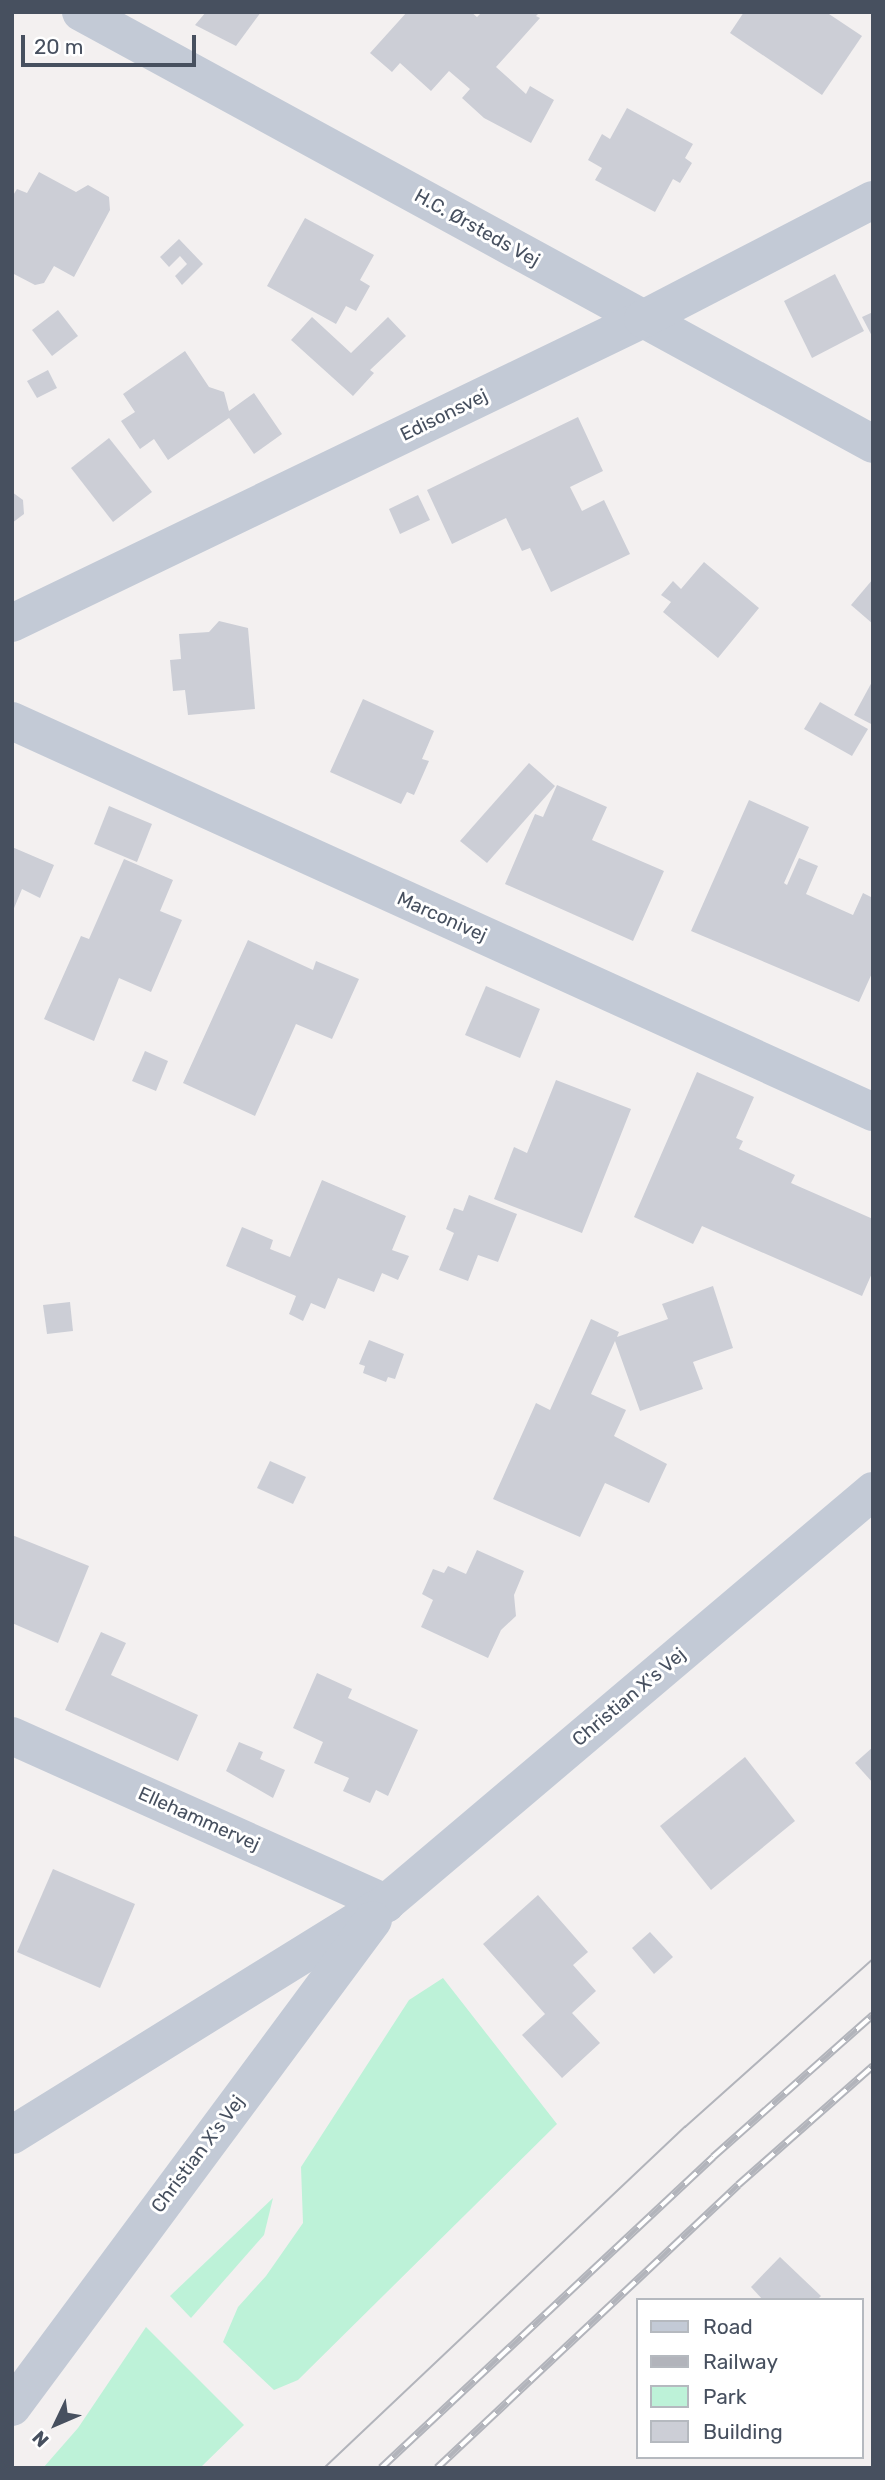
<!DOCTYPE html>
<meta charset="utf-8">
<style>
body{margin:0}
#map{position:relative;width:885px;height:2480px;overflow:hidden;background:#f3f0f0;font-family:Rubik,sans-serif}
div>[style]{position:absolute}
[style*='--x']{left:calc(var(--x)*1px);top:calc(var(--y)*1px);width:calc(var(--w)*1px);rotate:calc(var(--a)*1deg)}
.green>*{inset:0;background:#bdf2d8}
.building>*{inset:0;background:#ccced6}
.minor>*{height:38px;margin:-19px;padding:0 19px;transform-origin:19px;border-radius:19px;background:#c3cad6}
.tertiary>*{height:38px;margin:-19px;padding:0 19px;transform-origin:19px;border-radius:19px;background:#c3cad6}
.tram>*{height:2px;margin:-1px;padding:0 1px;transform-origin:1px;border-radius:1px;background:#b2b4bb}
.rail>*{height:8px;margin-top:-4px;transform-origin:0;background:repeating-linear-gradient(90deg,#fff 0 16px,#b2b4bb 0 32px);box-sizing:border-box;border-block:2px solid #b2b4bb}
span{translate:-50% -50%;white-space:nowrap;text-align:center;line-height:1.15;-webkit-text-stroke:6px #fff;paint-order:stroke}
.street-label{font-size:19px;color:#47505f}
.frame{position:absolute;inset:0;border:14px solid #47505f;pointer-events:none}
.legend{position:absolute;left:636px;top:2298px;width:228px;height:161px;box-sizing:border-box;background:#fff;border:2px solid #b5b9bf;margin:0;padding:9px 12px;list-style:none;font-size:21px;color:#47505f}
.legend li{display:flex;align-items:center;gap:14px;height:35px}
.legend b{width:35px;border:2px solid #b5b9bf}
.north{position:absolute;left:21px;top:2389px;width:70px;height:70px;-webkit-text-stroke:5px #fff;paint-order:stroke;rotate:226deg;font-size:19px;font-weight:700;line-height:28px;text-align:center;color:#47505f}
.north::after{content:'';display:block;margin:auto;width:24px;height:32px;background:#47505f;clip-path:polygon(50% 0,100% 100%,50% 72%,0 100%)}
.scale{position:absolute;left:21px;top:35px;width:175px;height:32px;box-sizing:border-box;border:4px solid #47505f;border-top:0;padding-left:9px;font-size:21px;line-height:24px;white-space:nowrap;color:#47505f;-webkit-text-stroke:5px #fff;paint-order:stroke}
</style>
<div id="map">
<div class="green">
<div style="clip-path:polygon(443px 1978px,557px 2124px,298px 2380px,274px 2390px,223px 2342px,238px 2307px,266px 2276px,303px 2223px,301px 2167px,409px 2000px)"></div>
<div style="clip-path:polygon(273px 2198px,264px 2235px,191px 2318px,170px 2296px)"></div>
<div style="clip-path:polygon(146px 2327px,244px 2425px,200px 2468px,43px 2468px,78px 2428px)"></div>
</div>
<div class="building">
<div style="clip-path:polygon(206px 12px,261px 12px,236px 46px,195px 25px)"></div>
<div style="clip-path:polygon(407px 12px,471px 12px,477px 17px,482px 12px,540px 12px,536px 16px,540px 18px,496px 67px,526px 94px,530px 86px,554px 100px,531px 143px,484px 118px,462px 98px,470px 89px,449px 71px,431px 91px,400px 63px,392px 72px,370px 53px)"></div>
<div style="clip-path:polygon(744px 12px,826px 12px,862px 36px,822px 95px,730px 33px)"></div>
<div style="clip-path:polygon(627px 108px,693px 144px,685px 158px,692px 163px,680px 183px,673px 179px,655px 212px,595px 180px,602px 168px,588px 160px,602px 134px,610px 139px)"></div>
<div style="clip-path:polygon(39px 172px,76px 192px,88px 185px,109px 197px,110px 210px,74px 277px,54px 266px,44px 283px,35px 285px,12px 273px,12px 197px,17px 189px,27px 193px)"></div>
<div style="clip-path:polygon(305px 218px,374px 255px,360px 280px,370px 286px,356px 311px,346px 306px,336px 324px,267px 286px)"></div>
<div style="clip-path:polygon(179px 239px,203px 264px,182px 285px,175px 276px,187px 264px,180px 256px,169px 267px,160px 257px)"></div>
<div style="clip-path:polygon(835px 274px,864px 331px,812px 358px,784px 301px)"></div>
<div style="clip-path:polygon(58px 310px,78px 336px,52px 356px,32px 330px)"></div>
<div style="clip-path:polygon(873px 312px,873px 338px,862px 317px)"></div>
<div style="clip-path:polygon(312px 317px,351px 353px,388px 317px,406px 336px,370px 370px,374px 373px,353px 396px,291px 340px)"></div>
<div style="clip-path:polygon(185px 351px,209px 387px,224px 392px,229px 411px,254px 393px,282px 434px,254px 454px,229px 418px,168px 460px,154px 439px,140px 449px,121px 421px,135px 412px,123px 394px)"></div>
<div style="clip-path:polygon(48px 370px,57px 388px,37px 398px,27px 381px)"></div>
<div style="clip-path:polygon(578px 417px,603px 471px,570px 487px,582px 511px,604px 500px,630px 554px,551px 592px,530px 548px,522px 551px,506px 518px,452px 544px,427px 490px)"></div>
<div style="clip-path:polygon(109px 438px,152px 492px,113px 522px,71px 468px)"></div>
<div style="clip-path:polygon(12px 492px,23px 500px,24px 514px,12px 523px)"></div>
<div style="clip-path:polygon(418px 495px,430px 520px,400px 534px,389px 509px)"></div>
<div style="clip-path:polygon(704px 562px,759px 608px,718px 658px,663px 612px,671px 602px,661px 595px,673px 581px,681px 589px)"></div>
<div style="clip-path:polygon(873px 579px,873px 624px,851px 605px)"></div>
<div style="clip-path:polygon(219px 621px,248px 628px,255px 709px,188px 715px,185px 690px,173px 691px,170px 660px,181px 659px,179px 634px,209px 632px)"></div>
<div style="clip-path:polygon(873px 680px,873px 725px,854px 715px)"></div>
<div style="clip-path:polygon(363px 699px,434px 731px,422px 759px,429px 761px,414px 795px,407px 792px,401px 804px,330px 772px)"></div>
<div style="clip-path:polygon(820px 702px,868px 729px,852px 756px,804px 729px)"></div>
<div style="clip-path:polygon(529px 763px,555px 786px,487px 863px,460px 841px)"></div>
<div style="clip-path:polygon(557px 785px,607px 807px,592px 840px,664px 871px,633px 941px,505px 884px,535px 814px,543px 817px)"></div>
<div style="clip-path:polygon(749px 800px,809px 827px,784px 883px,787px 885px,799px 858px,818px 866px,806px 894px,853px 915px,863px 893px,873px 898px,873px 971px,859px 1002px,691px 931px)"></div>
<div style="clip-path:polygon(109px 806px,152px 824px,137px 862px,94px 844px)"></div>
<div style="clip-path:polygon(12px 847px,54px 865px,40px 898px,22px 889px,12px 913px)"></div>
<div style="clip-path:polygon(124px 859px,173px 880px,160px 911px,182px 920px,151px 992px,119px 978px,94px 1041px,44px 1019px,81px 936px,89px 939px)"></div>
<div style="clip-path:polygon(248px 940px,313px 970px,316px 961px,359px 979px,332px 1039px,296px 1024px,255px 1116px,183px 1083px)"></div>
<div style="clip-path:polygon(486px 986px,540px 1009px,520px 1058px,465px 1035px)"></div>
<div style="clip-path:polygon(145px 1051px,168px 1061px,156px 1091px,132px 1081px)"></div>
<div style="clip-path:polygon(697px 1072px,754px 1097px,736px 1138px,743px 1141px,739px 1149px,795px 1175px,791px 1183px,873px 1219px,873px 1271px,862px 1296px,702px 1226px,693px 1244px,634px 1217px)"></div>
<div style="clip-path:polygon(556px 1080px,631px 1109px,582px 1233px,494px 1199px,514px 1147px,527px 1153px)"></div>
<div style="clip-path:polygon(322px 1180px,406px 1216px,392px 1250px,409px 1256px,398px 1280px,382px 1273px,374px 1292px,338px 1278px,325px 1309px,311px 1303px,303px 1321px,289px 1314px,296px 1296px,226px 1266px,242px 1227px,273px 1240px,270px 1249px,290px 1257px)"></div>
<div style="clip-path:polygon(469px 1195px,517px 1214px,498px 1262px,478px 1255px,468px 1281px,439px 1270px,454px 1233px,446px 1229px,454px 1208px,463px 1211px)"></div>
<div style="clip-path:polygon(713px 1286px,733px 1348px,693px 1362px,703px 1389px,640px 1411px,615px 1341px,591px 1394px,626px 1410px,614px 1436px,667px 1464px,649px 1503px,605px 1483px,580px 1537px,493px 1499px,536px 1403px,550px 1410px,591px 1319px,619px 1332px,617px 1337px,668px 1319px,662px 1304px)"></div>
<div style="clip-path:polygon(70px 1302px,73px 1331px,47px 1334px,43px 1305px)"></div>
<div style="clip-path:polygon(369px 1340px,404px 1354px,395px 1379px,388px 1377px,386px 1382px,363px 1373px,365px 1366px,359px 1364px)"></div>
<div style="clip-path:polygon(270px 1461px,306px 1477px,293px 1504px,257px 1488px)"></div>
<div style="clip-path:polygon(12px 1535px,89px 1566px,58px 1643px,12px 1623px)"></div>
<div style="clip-path:polygon(477px 1550px,524px 1571px,514px 1595px,516px 1616px,501px 1630px,488px 1658px,421px 1627px,433px 1600px,422px 1594px,433px 1569px,444px 1573px,448px 1566px,466px 1574px)"></div>
<div style="clip-path:polygon(101px 1632px,126px 1643px,111px 1675px,198px 1715px,178px 1761px,65px 1710px)"></div>
<div style="clip-path:polygon(317px 1673px,352px 1689px,348px 1698px,418px 1730px,388px 1796px,376px 1790px,370px 1803px,343px 1791px,349px 1778px,314px 1763px,323px 1742px,293px 1728px)"></div>
<div style="clip-path:polygon(239px 1742px,263px 1752px,260px 1759px,285px 1770px,273px 1798px,226px 1771px)"></div>
<div style="clip-path:polygon(873px 1747px,873px 1783px,855px 1763px)"></div>
<div style="clip-path:polygon(745px 1757px,795px 1821px,711px 1890px,660px 1826px)"></div>
<div style="clip-path:polygon(53px 1869px,135px 1904px,100px 1988px,17px 1952px)"></div>
<div style="clip-path:polygon(538px 1895px,588px 1952px,573px 1965px,596px 1991px,572px 2013px,600px 2043px,562px 2078px,522px 2035px,545px 2014px,483px 1944px)"></div>
<div style="clip-path:polygon(650px 1932px,673px 1957px,654px 1974px,632px 1948px)"></div>
<div style="clip-path:polygon(780px 2257px,821px 2296px,817px 2300px,763px 2300px,751px 2287px)"></div>
</div>
<div class="minor">
<div style="--x:81;--y:12;--w:902;--a:28.61"></div>
<div style="--x:12;--y:623;--w:700;--a:-25.72"></div>
<div style="--x:643;--y:319;--w:259;--a:-27.4"></div>
<div style="--x:12;--y:721;--w:946;--a:24.42"></div>
<div style="--x:12;--y:1736;--w:410;--a:24.1"></div>
</div>
<div class="tertiary">
<div style="--x:12;--y:2135;--w:440;--a:-31.8"></div>
<div style="--x:386;--y:1903;--w:638;--a:-40.23"></div>
<div style="--x:12;--y:2407;--w:606;--a:-53.45"></div>
</div>
<div class="tram">
<div style="--x:324;--y:2468;--w:497;--a:-43.4"></div>
<div style="--x:685;--y:2127;--w:252;--a:-41.8"></div>
</div>
<div class="rail">
<div style="--x:381;--y:2468;--w:455;--a:-43.1"></div>
<div style="--x:713;--y:2157;--w:214;--a:-41.6"></div>
<div style="--x:437;--y:2468;--w:413;--a:-43.2"></div>
<div style="--x:738;--y:2185;--w:180;--a:-41.4"></div>
</div>
<div class="street-label">
<span style="left:477px;top:228px;rotate:29deg">H.C. Ørsteds Vej</span>
<span style="left:444px;top:415px;rotate:-26deg">Edisonsvej</span>
<span style="left:442px;top:917px;rotate:24deg">Marconivej</span>
<span style="left:629px;top:1697px;rotate:-40deg">Christian X's Vej</span>
<span style="left:199px;top:1819px;rotate:24deg">Ellehammervej</span>
<span style="left:198px;top:2154px;rotate:-53deg">Christian X's Vej</span>
</div>
<div class="frame"></div>
<ul class="legend">
<li><b style="height:9px;background:#c3cad6"></b>Road</li>
<li><b style="height:9px;background:#b2b4bb"></b>Railway</li>
<li><b style="height:19px;background:#bdf2d8"></b>Park</li>
<li><b style="height:19px;background:#ccced6"></b>Building</li>
</ul>
<div class="north">N</div>
<div class="scale">20 m</div>
</div>
